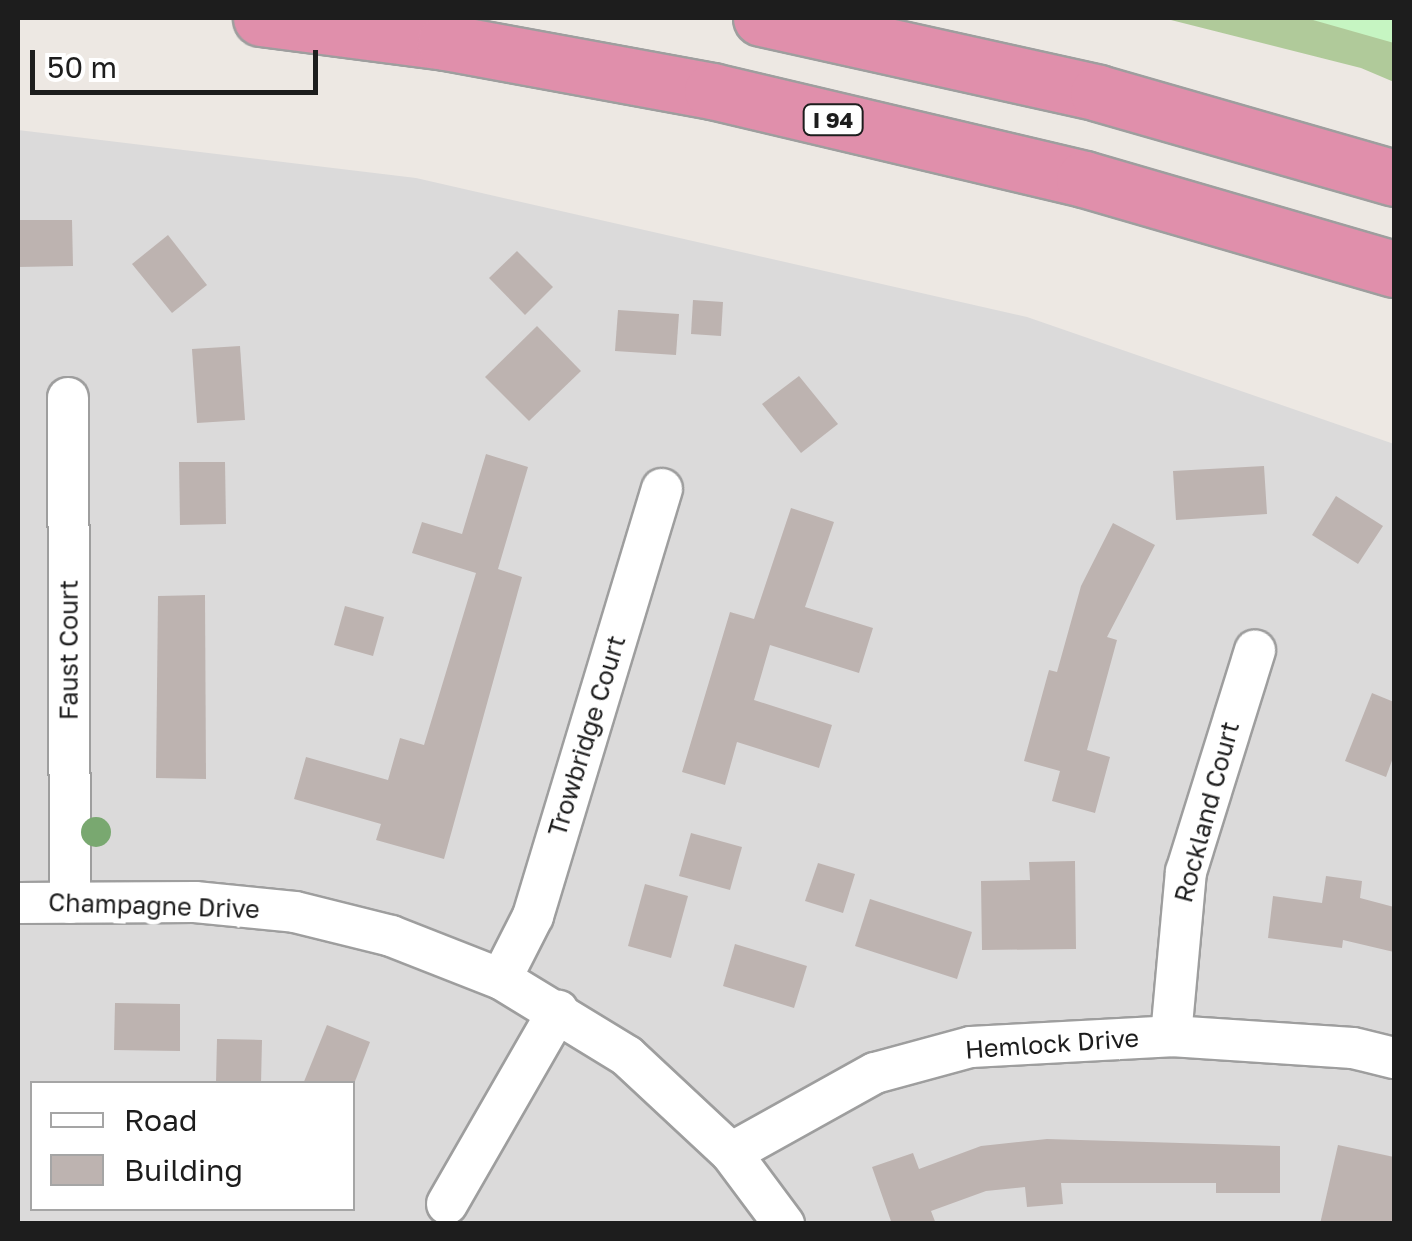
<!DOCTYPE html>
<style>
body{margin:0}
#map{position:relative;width:1412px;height:1241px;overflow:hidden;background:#ede8e3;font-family:"Golos Text",sans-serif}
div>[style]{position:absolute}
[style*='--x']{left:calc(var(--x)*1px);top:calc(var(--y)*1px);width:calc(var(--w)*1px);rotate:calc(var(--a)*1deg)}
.residential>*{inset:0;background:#dbdada}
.forest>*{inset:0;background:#b0ca9a}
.park>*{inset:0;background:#c6f5c2}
.building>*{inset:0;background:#bdb3b0}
.roads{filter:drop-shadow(2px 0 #9e9e9e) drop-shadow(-2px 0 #9e9e9e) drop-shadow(0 2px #9e9e9e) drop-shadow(0 -2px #9e9e9e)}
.street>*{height:40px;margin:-20px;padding:0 20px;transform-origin:20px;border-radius:20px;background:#fff}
.highway>*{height:55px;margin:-27.5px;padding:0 27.5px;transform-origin:27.5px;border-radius:27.5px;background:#e08fab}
.trees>*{width:30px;height:30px;margin:-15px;border-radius:50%;background:#79a870}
span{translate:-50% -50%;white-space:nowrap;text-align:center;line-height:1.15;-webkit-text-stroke:10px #fff;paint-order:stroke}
.shield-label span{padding:2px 8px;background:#fff;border:2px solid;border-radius:8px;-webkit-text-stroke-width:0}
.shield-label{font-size:22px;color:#1d1d1d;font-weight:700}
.street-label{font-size:25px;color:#1d1d1d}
.frame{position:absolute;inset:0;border:20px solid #1d1d1d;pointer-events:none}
.legend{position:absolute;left:30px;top:1081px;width:325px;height:130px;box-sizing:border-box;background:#fff;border:2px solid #a5a5a5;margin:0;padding:12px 18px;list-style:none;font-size:30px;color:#1d1d1d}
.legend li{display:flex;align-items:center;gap:20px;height:50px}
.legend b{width:50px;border:2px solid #a5a5a5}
.scale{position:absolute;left:30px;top:50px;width:288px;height:45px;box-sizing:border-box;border:5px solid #1d1d1d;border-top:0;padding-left:12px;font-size:30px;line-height:35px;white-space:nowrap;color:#1d1d1d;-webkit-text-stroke:8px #fff;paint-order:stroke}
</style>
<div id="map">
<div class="residential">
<div style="clip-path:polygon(evenodd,18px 130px,416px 178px,1027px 317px,1394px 444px,1394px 1223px,18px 1224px,18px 130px,32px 1084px,352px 1084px,352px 1208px,32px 1208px,32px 1084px)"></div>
</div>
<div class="forest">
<div style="clip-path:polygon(1163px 18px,1394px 18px,1394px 82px,1361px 68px)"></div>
</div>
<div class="park">
<div style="clip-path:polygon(1306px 18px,1394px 18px,1394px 43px)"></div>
</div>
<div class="building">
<div style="clip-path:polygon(18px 220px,72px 220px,73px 266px,18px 267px)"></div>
<div style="clip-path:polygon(168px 235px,207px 285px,172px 313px,132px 264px)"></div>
<div style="clip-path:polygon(517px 251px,553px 287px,525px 315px,489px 278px)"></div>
<div style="clip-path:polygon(693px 300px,723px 302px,721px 336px,691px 334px)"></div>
<div style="clip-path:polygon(618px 310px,679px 314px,676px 355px,615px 351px)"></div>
<div style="clip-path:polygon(537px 326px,581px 371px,529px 421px,485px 377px)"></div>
<div style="clip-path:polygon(240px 346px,245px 420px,197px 423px,192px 349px)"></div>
<div style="clip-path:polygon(799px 376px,838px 424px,801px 453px,762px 404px)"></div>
<div style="clip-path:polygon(486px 454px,528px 467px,498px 569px,522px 577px,444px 859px,376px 840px,381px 824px,294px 799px,306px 757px,388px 780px,400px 738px,424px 745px,476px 573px,412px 553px,422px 522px,462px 534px)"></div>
<div style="clip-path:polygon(179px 462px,225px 462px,226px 524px,180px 525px)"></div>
<div style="clip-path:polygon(1264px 466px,1267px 514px,1176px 520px,1173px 471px)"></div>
<div style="clip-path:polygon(1336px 496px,1383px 526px,1358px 564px,1312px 535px)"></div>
<div style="clip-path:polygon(791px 508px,834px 522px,805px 607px,873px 628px,859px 673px,770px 645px,754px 700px,832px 725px,819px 768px,737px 742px,725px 785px,682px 772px,730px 612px,754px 619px)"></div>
<div style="clip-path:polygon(1113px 523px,1155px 545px,1107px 637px,1117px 640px,1087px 750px,1110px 757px,1095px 813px,1052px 801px,1060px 771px,1024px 761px,1049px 670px,1057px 672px,1081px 586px)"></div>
<div style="clip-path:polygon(205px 595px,206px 779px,156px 778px,158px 596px)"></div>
<div style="clip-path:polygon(345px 606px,384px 617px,373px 656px,334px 645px)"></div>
<div style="clip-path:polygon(1372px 693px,1394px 702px,1394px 755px,1386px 777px,1345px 761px)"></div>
<div style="clip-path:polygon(691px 833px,742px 847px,730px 890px,679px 876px)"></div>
<div style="clip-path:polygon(1075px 861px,1076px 949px,982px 950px,981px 881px,1030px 880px,1029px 862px)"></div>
<div style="clip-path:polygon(818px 863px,855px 874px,843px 913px,805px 901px)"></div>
<div style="clip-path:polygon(1326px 876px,1362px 881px,1360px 898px,1394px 907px,1394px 952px,1343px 940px,1342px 948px,1268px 938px,1273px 896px,1322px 903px)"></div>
<div style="clip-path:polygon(645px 884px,688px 896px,671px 958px,628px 946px)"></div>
<div style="clip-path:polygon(870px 899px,972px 932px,957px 979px,855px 946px)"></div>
<div style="clip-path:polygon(735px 944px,807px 966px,794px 1008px,723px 986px)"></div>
<div style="clip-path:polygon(115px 1003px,180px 1004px,180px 1051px,114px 1050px)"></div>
<div style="clip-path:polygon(327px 1025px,370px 1042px,354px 1084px,303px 1084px)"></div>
<div style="clip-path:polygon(217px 1039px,262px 1040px,261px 1084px,216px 1083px)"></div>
<div style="clip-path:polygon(1047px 1139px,1280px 1146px,1280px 1193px,1216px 1193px,1216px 1183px,1061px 1183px,1063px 1204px,1027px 1207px,1025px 1187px,986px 1191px,931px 1211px,936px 1224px,892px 1224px,872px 1167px,913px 1153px,919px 1169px,981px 1146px)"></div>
<div style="clip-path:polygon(1338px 1145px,1394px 1157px,1394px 1224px,1320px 1224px)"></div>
</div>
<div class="roads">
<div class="street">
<div style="--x:68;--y:398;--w:505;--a:89.77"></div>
<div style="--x:18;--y:903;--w:177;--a:-0.3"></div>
<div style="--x:195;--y:902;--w:100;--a:5.7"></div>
<div style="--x:295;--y:912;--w:99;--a:14"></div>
<div style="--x:391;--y:936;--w:118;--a:21.4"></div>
<div style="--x:501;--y:979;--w:148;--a:31.4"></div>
<div style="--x:627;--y:1056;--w:142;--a:43"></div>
<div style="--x:731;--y:1153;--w:89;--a:53.3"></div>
<div style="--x:501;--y:979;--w:71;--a:-63.1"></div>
<div style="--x:533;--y:916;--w:446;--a:-73.2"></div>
<div style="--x:1171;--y:1036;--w:165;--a:-84.8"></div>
<div style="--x:1186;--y:872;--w:232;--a:-72.7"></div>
<div style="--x:731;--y:1153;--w:165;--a:-29.1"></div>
<div style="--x:875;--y:1073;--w:99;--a:-15.2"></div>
<div style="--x:971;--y:1047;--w:200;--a:-3.1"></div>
<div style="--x:1171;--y:1036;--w:182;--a:3.8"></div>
<div style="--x:1353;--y:1048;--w:42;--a:13.7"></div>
<div style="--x:447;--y:1204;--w:223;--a:-60.1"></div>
</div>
<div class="highway">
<div style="--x:261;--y:18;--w:186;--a:7.4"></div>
<div style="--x:445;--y:42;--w:271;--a:10.4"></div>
<div style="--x:712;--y:91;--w:382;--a:13.3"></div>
<div style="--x:1084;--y:179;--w:323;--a:16.2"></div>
<div style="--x:761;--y:18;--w:345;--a:12.5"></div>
<div style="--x:1098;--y:93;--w:308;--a:16"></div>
</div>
</div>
<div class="trees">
<div style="left:96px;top:832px"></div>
</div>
<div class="shield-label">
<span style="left:833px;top:120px">I 94</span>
</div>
<div class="street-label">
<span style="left:69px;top:650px;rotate:-90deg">Faust Court</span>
<span style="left:587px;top:736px;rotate:-73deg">Trowbridge Court</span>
<span style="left:1207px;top:812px;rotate:-75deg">Rockland Court</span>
<span style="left:154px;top:906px;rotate:2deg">Champagne Drive</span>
<span style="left:1052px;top:1044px;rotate:-4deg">Hemlock Drive</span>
</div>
<div class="frame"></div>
<ul class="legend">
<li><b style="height:12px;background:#fff"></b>Road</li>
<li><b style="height:28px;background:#bdb3b0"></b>Building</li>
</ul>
<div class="scale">50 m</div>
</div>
